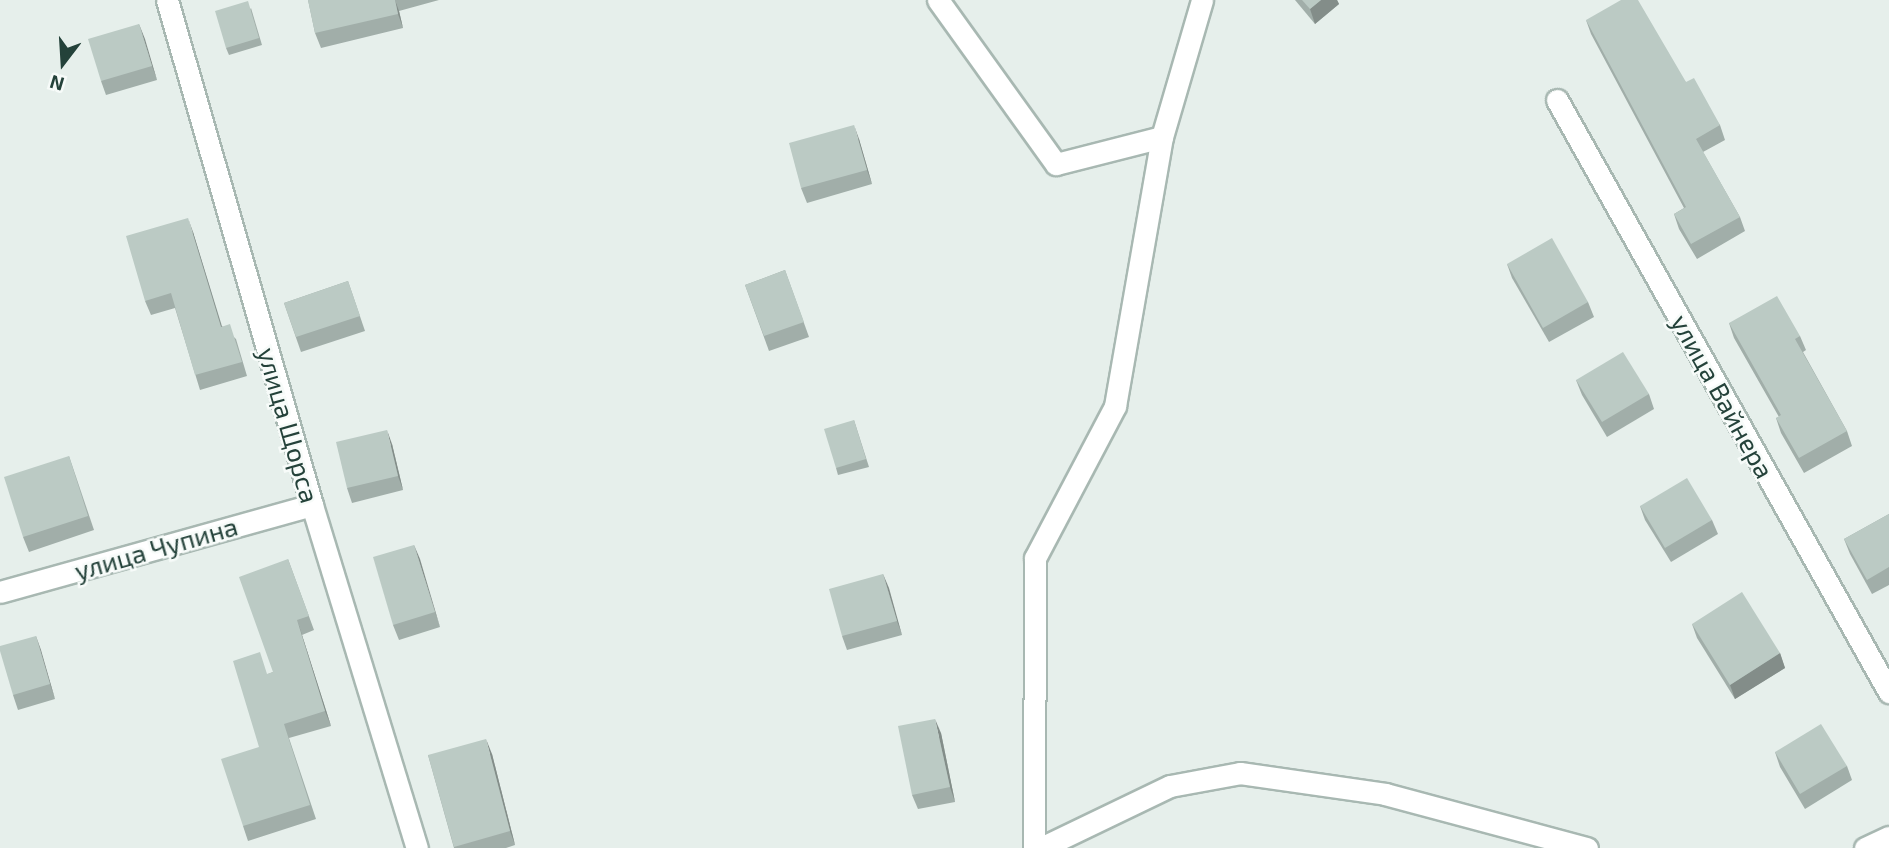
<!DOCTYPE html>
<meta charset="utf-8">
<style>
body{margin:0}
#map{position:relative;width:1889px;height:848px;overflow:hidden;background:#e6efeb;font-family:"Exo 2",sans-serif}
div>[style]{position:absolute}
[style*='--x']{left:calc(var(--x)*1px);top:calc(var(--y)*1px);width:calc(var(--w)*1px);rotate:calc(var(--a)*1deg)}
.roads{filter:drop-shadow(2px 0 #a8b8b2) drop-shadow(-2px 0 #a8b8b2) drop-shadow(0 2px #a8b8b2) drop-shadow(0 -2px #a8b8b2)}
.minor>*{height:21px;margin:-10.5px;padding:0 10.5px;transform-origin:10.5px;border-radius:10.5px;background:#fff}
.wall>*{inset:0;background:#a1aea9}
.shaded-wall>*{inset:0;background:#838d89}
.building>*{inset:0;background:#bbcac4}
span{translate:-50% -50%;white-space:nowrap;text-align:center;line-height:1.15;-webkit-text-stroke:5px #f7fbf9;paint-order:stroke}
.street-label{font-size:26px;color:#24423a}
.north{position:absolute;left:28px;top:28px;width:70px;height:70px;-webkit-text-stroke:5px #f7fbf9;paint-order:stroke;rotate:197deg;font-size:19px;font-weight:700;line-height:28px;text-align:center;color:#24423a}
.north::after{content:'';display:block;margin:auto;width:24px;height:32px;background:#24423a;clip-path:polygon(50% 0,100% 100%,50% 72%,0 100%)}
</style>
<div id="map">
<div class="roads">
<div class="minor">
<div style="--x:167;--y:0;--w:525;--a:73.98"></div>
<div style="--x:312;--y:505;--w:359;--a:73"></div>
<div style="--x:938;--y:0;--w:202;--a:54.3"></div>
<div style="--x:1056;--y:164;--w:109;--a:-14.3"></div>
<div style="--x:1557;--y:100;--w:679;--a:60.72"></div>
<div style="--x:0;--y:592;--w:324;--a:-15.6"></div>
<div style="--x:1034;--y:848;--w:290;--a:-89.8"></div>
<div style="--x:1035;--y:558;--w:172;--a:-62.2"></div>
<div style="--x:1115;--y:406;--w:273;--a:-80.1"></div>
<div style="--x:1162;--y:137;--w:143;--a:-73.7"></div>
<div style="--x:1041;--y:848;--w:143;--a:-25.7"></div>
<div style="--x:1170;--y:786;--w:71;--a:-10.5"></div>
<div style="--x:1240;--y:773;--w:147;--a:8.2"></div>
<div style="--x:1385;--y:794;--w:209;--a:15"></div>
<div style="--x:1865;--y:848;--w:26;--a:-25"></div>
</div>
</div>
<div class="wall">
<div style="clip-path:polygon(308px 0,439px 0,399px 11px,403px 28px,321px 48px,315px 33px)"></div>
<div style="clip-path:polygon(1295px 0,1337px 0,1339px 4px,1315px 24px)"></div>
<div style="clip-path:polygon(251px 8px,262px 45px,229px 55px,226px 48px)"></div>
<div style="clip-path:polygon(1586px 20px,1686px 82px,1720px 125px,1725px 140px,1703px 152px,1740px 217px,1745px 231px,1697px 259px,1679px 229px,1674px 214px,1684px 208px,1591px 34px)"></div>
<div style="clip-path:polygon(139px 24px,157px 80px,106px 95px,101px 81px)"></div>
<div style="clip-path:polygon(859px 139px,872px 184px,807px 203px,801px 188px)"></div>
<div style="clip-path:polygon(193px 232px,222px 326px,236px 339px,247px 376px,200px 390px,175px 308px,151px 315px,145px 301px)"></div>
<div style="clip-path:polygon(1507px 264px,1588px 302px,1594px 317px,1549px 342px,1512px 278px)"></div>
<div style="clip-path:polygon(785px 270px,809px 337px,769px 351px,745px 285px)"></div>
<div style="clip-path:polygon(348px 281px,365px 331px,301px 352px,284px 303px)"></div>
<div style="clip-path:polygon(1729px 323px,1800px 336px,1806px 350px,1803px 352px,1847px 431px,1852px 446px,1804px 473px,1781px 433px,1776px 418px,1779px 417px,1734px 338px)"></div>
<div style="clip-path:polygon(1576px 380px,1649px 394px,1654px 409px,1607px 437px,1582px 395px)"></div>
<div style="clip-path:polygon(854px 420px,869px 467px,838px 475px,836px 468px)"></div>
<div style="clip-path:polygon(392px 444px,403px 490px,352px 503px,347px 488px)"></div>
<div style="clip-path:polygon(69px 456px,94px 530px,29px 552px,23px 537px)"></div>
<div style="clip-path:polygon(1640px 506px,1712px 520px,1718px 534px,1671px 562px,1645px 520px)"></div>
<div style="clip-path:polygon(1889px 514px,1889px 585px,1872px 594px,1850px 554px,1844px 539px)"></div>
<div style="clip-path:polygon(414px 545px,440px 627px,399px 640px,393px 625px)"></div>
<div style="clip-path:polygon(288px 559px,314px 630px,302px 635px,331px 726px,289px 738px,316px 819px,248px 841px,243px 826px,259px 747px,268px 674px,273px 672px)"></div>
<div style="clip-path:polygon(883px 574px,902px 635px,847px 650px,842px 636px)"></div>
<div style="clip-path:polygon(1692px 624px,1780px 653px,1785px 668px,1735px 699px,1697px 638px)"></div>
<div style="clip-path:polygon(36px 636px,55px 699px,18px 710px,13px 695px)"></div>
<div style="clip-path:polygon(941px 733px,955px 802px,918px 809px,912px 795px)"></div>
<div style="clip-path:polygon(1775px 752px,1847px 766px,1852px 780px,1805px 809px,1780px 767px)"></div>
<div style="clip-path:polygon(492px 754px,515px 845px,506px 848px,454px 848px,428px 755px)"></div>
</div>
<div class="shaded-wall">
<div style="clip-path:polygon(395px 0,399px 11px,403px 28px,398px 14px)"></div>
<div style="clip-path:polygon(1321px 0,1337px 0,1339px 4px,1315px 24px,1310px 9px)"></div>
<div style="clip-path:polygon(139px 24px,145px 39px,157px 80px,152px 66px)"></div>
<div style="clip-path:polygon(854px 125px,859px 139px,872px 184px,867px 170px)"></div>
<div style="clip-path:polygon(188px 218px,193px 232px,226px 341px,221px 327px)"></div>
<div style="clip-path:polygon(387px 430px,392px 444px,403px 490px,398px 476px)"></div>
<div style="clip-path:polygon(414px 545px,420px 559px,440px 627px,435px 612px)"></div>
<div style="clip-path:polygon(883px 574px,889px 588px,902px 635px,897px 621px)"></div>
<div style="clip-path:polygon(297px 620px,302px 635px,331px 726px,325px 711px)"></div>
<div style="clip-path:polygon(36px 636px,41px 650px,55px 699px,50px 684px)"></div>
<div style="clip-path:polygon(1780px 653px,1785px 668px,1735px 699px,1730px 685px)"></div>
<div style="clip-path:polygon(935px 719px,941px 733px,955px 802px,950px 787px)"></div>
<div style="clip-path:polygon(486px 739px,492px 754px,515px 845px,510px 831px)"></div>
</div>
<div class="building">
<div style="clip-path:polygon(308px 0,395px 0,398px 14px,315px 33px)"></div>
<div style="clip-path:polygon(1302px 0,1321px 0,1310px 9px)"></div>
<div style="clip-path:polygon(1621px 0,1638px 0,1686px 82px,1694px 78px,1720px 125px,1696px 139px,1740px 217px,1691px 244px,1674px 214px,1686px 207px,1586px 20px)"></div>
<div style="clip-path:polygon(248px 1px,259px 38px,226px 48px,215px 11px)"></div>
<div style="clip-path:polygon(139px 24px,152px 66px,101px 81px,88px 39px)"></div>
<div style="clip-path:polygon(854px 125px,867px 170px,801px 188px,789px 143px)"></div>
<div style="clip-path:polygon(188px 218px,221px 327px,230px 324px,242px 362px,195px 375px,171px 293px,145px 301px,126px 236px)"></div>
<div style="clip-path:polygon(1552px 238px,1588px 302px,1543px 328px,1507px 264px)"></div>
<div style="clip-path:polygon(785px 270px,804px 322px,764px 336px,745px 285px)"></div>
<div style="clip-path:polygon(348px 281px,360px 316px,296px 337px,284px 303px)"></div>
<div style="clip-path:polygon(1777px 296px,1800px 336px,1795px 339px,1847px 431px,1799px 458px,1776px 418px,1781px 415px,1729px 323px)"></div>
<div style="clip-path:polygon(1623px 352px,1649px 394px,1602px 422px,1576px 380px)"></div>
<div style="clip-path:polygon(854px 420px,866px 459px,836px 468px,824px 429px)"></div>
<div style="clip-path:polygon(387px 430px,398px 476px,347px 488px,336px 442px)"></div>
<div style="clip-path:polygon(69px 456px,88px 516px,23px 537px,4px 477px)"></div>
<div style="clip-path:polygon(1687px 478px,1712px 520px,1665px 548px,1640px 506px)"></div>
<div style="clip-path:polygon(1889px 514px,1889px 567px,1867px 580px,1844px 539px)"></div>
<div style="clip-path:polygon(414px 545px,435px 612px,393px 625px,373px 557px)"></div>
<div style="clip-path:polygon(288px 559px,309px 616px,297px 620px,325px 711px,284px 724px,310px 805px,243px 826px,221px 759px,259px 747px,233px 661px,260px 652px,267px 674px,273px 672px,239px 577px)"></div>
<div style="clip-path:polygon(883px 574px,897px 621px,842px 636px,829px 589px)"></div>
<div style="clip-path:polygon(1742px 592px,1780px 653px,1730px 685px,1692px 624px)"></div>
<div style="clip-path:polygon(36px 636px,50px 684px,13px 695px,0 651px,0 646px)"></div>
<div style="clip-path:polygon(935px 719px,950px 787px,912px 795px,898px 726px)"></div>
<div style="clip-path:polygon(1821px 724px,1847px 766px,1800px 794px,1775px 752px)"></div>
<div style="clip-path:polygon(486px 739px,510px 831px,454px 847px,428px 755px)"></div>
</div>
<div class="street-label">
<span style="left:1723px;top:396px;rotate:61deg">улица Вайнера</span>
<span style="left:289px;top:425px;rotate:74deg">улица Щорса</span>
<span style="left:156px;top:548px;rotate:-16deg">улица Чупина</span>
</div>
<div class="north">N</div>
</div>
